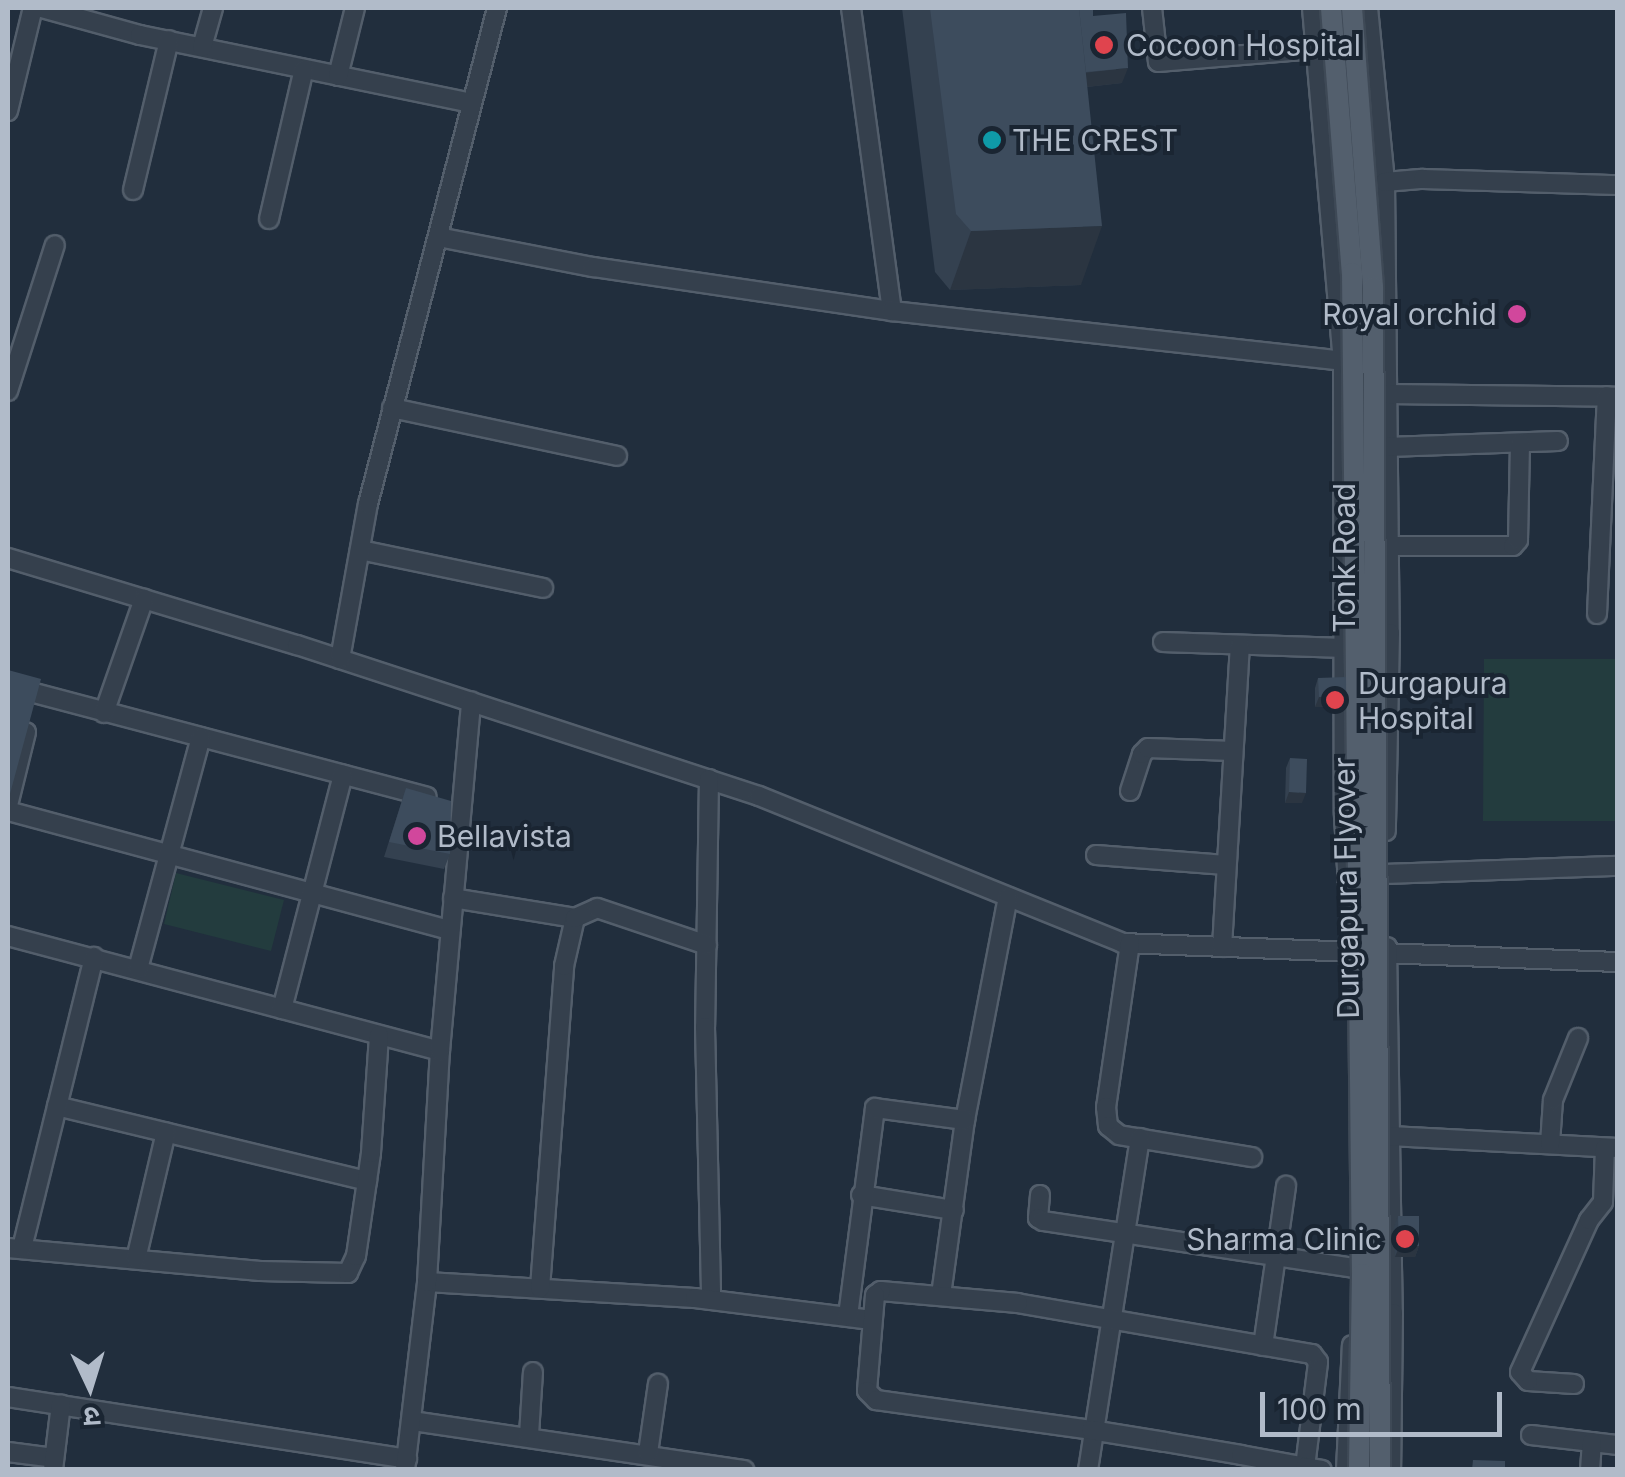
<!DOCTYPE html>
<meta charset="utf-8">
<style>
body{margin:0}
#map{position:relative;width:1625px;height:1477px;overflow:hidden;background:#212e3d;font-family:Inter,"Noto Sans Devanagari",sans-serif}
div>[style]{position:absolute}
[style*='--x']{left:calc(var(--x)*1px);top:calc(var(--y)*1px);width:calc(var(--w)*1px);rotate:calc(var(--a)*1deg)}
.green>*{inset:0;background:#233c3e}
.roads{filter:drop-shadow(2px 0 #535e6b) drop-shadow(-2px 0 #535e6b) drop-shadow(0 2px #535e6b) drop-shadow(0 -2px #535e6b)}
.minor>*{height:18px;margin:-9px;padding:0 9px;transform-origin:9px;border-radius:9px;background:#35404d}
.bridges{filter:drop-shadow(2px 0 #3e4956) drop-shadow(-2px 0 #3e4956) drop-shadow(0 2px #3e4956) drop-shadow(0 -2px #3e4956)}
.major-bridge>*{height:20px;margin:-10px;padding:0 10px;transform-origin:10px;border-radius:10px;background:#535f6d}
.wall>*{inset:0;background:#344150}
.shaded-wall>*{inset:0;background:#2b3541}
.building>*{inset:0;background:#3d4c5d}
.dots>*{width:28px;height:28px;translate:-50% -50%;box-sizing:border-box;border:5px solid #1a2532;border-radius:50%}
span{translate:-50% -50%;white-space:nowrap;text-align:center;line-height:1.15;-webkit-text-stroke:8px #1a2532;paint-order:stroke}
.poi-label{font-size:30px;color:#b1bbc9}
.left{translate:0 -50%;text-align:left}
.right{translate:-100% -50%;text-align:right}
.street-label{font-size:30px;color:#b1bbc9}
.frame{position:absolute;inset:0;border:10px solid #b1bbc9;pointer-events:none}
.north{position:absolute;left:40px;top:1337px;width:100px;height:100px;-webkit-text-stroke:8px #1a2532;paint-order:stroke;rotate:176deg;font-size:28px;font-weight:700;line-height:40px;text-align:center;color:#b1bbc9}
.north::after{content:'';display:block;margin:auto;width:35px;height:45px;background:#b1bbc9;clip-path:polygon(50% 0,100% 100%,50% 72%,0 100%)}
.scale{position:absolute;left:1260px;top:1392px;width:242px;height:45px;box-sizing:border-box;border:5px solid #b1bbc9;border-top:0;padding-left:12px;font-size:30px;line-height:35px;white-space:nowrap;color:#b1bbc9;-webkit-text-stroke:8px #1a2532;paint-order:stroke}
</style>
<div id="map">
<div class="green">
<div style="clip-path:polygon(1484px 659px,1617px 659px,1617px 821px,1483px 821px)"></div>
<div style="clip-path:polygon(176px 873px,284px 900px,271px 951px,164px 924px)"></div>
</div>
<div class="roads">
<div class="minor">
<div style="--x:42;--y:8;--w:102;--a:15.4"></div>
<div style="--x:140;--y:35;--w:339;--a:11.6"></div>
<div style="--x:851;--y:8;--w:306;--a:82.3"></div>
<div style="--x:1152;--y:8;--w:54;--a:83.7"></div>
<div style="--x:1158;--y:62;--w:160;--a:-4.7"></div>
<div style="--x:1312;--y:8;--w:355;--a:85"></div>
<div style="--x:1343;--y:362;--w:453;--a:89.9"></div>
<div style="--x:1344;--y:815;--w:89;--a:86.8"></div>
<div style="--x:1368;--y:8;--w:175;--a:84.4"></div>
<div style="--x:1385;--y:182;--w:451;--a:89.4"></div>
<div style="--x:1390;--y:633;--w:198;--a:91.2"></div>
<div style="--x:202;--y:47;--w:41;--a:-74.2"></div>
<div style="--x:338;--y:76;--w:70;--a:-76"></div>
<div style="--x:8;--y:111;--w:106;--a:-76.4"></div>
<div style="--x:1385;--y:182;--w:38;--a:-5"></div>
<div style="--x:1423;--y:179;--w:195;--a:1.8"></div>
<div style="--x:133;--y:190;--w:154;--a:-76.5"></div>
<div style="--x:269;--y:219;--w:154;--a:-76.9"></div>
<div style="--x:438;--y:237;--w:158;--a:11"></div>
<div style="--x:593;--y:267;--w:302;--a:8.4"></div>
<div style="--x:892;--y:311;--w:462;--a:6.3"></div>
<div style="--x:8;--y:391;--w:153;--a:-72.2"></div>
<div style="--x:1387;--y:394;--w:231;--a:0.7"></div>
<div style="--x:392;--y:408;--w:230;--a:12"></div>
<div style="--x:1387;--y:447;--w:171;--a:-2"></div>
<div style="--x:1387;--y:546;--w:126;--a:0"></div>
<div style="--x:1513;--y:546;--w:8;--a:-50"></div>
<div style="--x:1518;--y:540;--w:97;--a:-88.8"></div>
<div style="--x:360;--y:550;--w:187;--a:11.7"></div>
<div style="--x:8;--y:558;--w:302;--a:16.8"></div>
<div style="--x:297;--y:645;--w:486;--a:18.1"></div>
<div style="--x:759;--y:796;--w:392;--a:22"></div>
<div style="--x:1122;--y:943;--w:496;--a:2.2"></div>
<div style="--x:1597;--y:614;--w:218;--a:-87.4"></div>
<div style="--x:1163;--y:642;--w:181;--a:1.9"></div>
<div style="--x:340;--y:659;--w:158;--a:-79.8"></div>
<div style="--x:368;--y:504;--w:513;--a:-75.42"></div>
<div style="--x:8;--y:686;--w:433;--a:14.8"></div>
<div style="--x:104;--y:713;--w:121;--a:-70.7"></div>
<div style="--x:709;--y:779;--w:248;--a:90.9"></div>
<div style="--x:705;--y:1027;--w:273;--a:88.7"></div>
<div style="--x:1130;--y:791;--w:39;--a:-72"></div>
<div style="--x:1142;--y:754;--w:8;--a:-45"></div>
<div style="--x:1148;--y:748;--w:85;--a:2"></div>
<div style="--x:8;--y:805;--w:75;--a:-76.1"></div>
<div style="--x:8;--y:811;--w:458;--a:15.1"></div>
<div style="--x:1096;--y:855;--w:130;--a:4.4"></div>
<div style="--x:1386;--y:874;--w:232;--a:-2"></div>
<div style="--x:453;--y:898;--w:124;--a:9.3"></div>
<div style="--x:8;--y:936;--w:447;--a:14.9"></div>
<div style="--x:1130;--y:943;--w:166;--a:98.3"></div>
<div style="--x:1106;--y:1107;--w:19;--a:84"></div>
<div style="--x:1108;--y:1126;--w:14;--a:39"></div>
<div style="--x:1119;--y:1135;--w:135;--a:9.4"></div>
<div style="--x:1222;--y:947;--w:302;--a:-86.6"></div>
<div style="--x:1387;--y:947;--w:366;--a:89.1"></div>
<div style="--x:1393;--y:1313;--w:157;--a:90.7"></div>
<div style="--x:138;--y:969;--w:240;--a:-74.8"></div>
<div style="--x:282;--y:1009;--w:242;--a:-75.4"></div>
<div style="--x:57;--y:1106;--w:319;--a:13.6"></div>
<div style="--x:1390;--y:1136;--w:228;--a:3"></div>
<div style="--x:1550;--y:1144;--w:44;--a:-86.1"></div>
<div style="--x:1553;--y:1100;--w:67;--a:-68"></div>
<div style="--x:861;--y:1195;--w:94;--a:9.2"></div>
<div style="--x:1040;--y:1195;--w:23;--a:95"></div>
<div style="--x:1038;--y:1218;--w:6;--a:31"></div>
<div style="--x:1043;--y:1221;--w:315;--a:8.6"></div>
<div style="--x:8;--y:1248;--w:253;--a:5.2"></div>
<div style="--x:260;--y:1271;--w:88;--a:1.3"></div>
<div style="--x:348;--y:1273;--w:19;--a:-65"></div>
<div style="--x:356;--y:1256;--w:104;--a:-81.7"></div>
<div style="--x:371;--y:1153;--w:118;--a:-86.1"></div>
<div style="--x:22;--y:1248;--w:300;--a:-76.1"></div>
<div style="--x:136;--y:1259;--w:130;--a:-76.7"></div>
<div style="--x:427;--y:1282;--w:268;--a:3.4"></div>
<div style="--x:695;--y:1298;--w:178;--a:7.1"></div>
<div style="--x:540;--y:1288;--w:323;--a:-85.7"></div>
<div style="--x:564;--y:966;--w:49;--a:-77.1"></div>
<div style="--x:575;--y:918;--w:24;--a:-24"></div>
<div style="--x:597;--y:908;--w:116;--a:18.6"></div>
<div style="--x:941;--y:1295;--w:177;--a:-82.2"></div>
<div style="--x:965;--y:1120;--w:227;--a:-79.1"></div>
<div style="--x:848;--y:1316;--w:210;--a:-82.6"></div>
<div style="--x:875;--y:1108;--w:91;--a:7.6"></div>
<div style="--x:1263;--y:1346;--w:162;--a:-81.8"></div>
<div style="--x:1574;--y:1384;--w:46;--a:-176.3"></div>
<div style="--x:1528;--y:1381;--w:12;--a:-132"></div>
<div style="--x:1520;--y:1372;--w:167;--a:-65.6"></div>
<div style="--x:1589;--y:1220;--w:23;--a:-52"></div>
<div style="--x:1603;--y:1202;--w:54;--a:-87.9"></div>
<div style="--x:8;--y:1397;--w:404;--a:8.8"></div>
<div style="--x:412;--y:1421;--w:336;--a:8.4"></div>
<div style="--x:529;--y:1435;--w:63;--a:-86.4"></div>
<div style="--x:1531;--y:1435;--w:88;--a:6.6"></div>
<div style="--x:8;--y:1452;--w:46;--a:7.4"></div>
<div style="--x:648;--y:1453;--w:70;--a:-81.8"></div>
<div style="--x:53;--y:1470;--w:66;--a:-83.1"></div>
<div style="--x:405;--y:1470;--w:189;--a:-83.3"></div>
<div style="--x:427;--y:1282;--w:231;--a:-86.8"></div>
<div style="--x:440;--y:1051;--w:351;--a:-84.9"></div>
<div style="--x:1088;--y:1470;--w:336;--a:-81.1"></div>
<div style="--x:1305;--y:1470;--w:3;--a:-90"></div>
<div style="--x:1305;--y:1467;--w:106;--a:-82.9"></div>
<div style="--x:1318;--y:1362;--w:10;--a:-127"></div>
<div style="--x:1312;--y:1354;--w:298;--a:-170.2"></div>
<div style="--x:1018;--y:1303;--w:138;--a:-175"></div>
<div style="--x:881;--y:1291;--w:7;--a:146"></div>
<div style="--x:875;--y:1295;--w:96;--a:94.8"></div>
<div style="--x:867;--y:1391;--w:13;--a:45"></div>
<div style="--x:876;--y:1400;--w:217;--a:7.9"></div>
<div style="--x:1091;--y:1430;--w:75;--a:9.2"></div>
<div style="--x:1165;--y:1442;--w:77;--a:9.7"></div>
<div style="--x:1241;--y:1455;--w:65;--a:10.6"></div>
<div style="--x:1305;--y:1467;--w:17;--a:10"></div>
<div style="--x:1346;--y:1470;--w:125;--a:-87.3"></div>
<div style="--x:1590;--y:1470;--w:28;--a:-86"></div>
</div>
</div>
<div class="bridges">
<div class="major-bridge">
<div style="--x:1331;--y:8;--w:266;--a:85.5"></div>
<div style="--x:1352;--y:273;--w:1001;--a:89.43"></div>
<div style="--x:1362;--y:1274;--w:196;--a:90.9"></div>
<div style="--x:1352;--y:8;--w:280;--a:85.7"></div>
<div style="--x:1373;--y:287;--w:1183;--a:89.66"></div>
</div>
</div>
<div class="wall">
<div style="clip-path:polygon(902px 8px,1093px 8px,1093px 16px,1122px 83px,1087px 87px,1081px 285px,950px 290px,935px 272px)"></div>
<div style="clip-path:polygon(1318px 678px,1346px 695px,1343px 706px,1315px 707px,1315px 688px)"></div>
<div style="clip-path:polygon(1290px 758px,1302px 803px,1285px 803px,1286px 768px)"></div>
<div style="clip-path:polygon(406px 788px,450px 854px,444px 869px,384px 857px)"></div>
<div style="clip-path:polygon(1398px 1216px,1419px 1246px,1415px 1257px,1395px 1257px,1394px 1227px)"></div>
</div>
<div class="shaded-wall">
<div style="clip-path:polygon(1128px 68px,1122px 83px,1077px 88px,1083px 73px)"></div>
<div style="clip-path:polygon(1102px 226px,1081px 285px,950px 290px,971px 231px)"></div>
<div style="clip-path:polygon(1346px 695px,1343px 706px,1315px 707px,1319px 697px)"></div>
<div style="clip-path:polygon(1289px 792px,1306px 793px,1302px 803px,1285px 803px)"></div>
<div style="clip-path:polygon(1419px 1246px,1415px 1257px,1395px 1257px,1399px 1247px)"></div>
</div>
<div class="building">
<div style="clip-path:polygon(930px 8px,1079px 8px,1102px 226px,971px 231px,956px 214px)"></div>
<div style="clip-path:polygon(1079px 8px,1093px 8px,1093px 16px,1126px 13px,1128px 68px,1086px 72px)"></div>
<div style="clip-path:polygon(8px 670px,41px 679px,8px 801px)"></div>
<div style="clip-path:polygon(1346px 677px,1346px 695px,1319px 697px,1318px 678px)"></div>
<div style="clip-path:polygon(1290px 758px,1307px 759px,1306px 793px,1289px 792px)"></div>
<div style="clip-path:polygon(406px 788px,451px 801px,450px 854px,389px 842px)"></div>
<div style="clip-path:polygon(1398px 1216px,1419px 1216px,1419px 1246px,1399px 1247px)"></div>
<div style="clip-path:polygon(1473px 1460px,1505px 1461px,1505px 1470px,1472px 1470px)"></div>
</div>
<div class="dots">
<div style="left:1104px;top:45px;background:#e0444e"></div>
<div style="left:992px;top:140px;background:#0f9aa8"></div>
<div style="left:1517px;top:314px;background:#d1479c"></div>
<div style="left:1335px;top:700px;background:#e0444e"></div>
<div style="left:417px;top:836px;background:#d1479c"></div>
<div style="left:1405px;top:1239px;background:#e0444e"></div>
</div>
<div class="poi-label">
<span class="left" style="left:1126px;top:45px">Cocoon Hospital</span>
<span class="left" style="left:1012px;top:140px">THE CREST</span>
<span class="right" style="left:1497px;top:314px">Royal orchid</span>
<span class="left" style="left:1358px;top:700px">Durgapura<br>Hospital</span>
<span class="left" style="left:437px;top:836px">Bellavista</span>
<span class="right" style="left:1382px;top:1239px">Sharma Clinic</span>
</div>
<div class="street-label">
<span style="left:1344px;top:558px;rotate:-90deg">Tonk Road</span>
<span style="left:1346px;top:888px;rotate:-91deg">Durgapura Flyover</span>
</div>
<div class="frame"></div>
<div class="north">उ</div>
<div class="scale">100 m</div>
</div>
